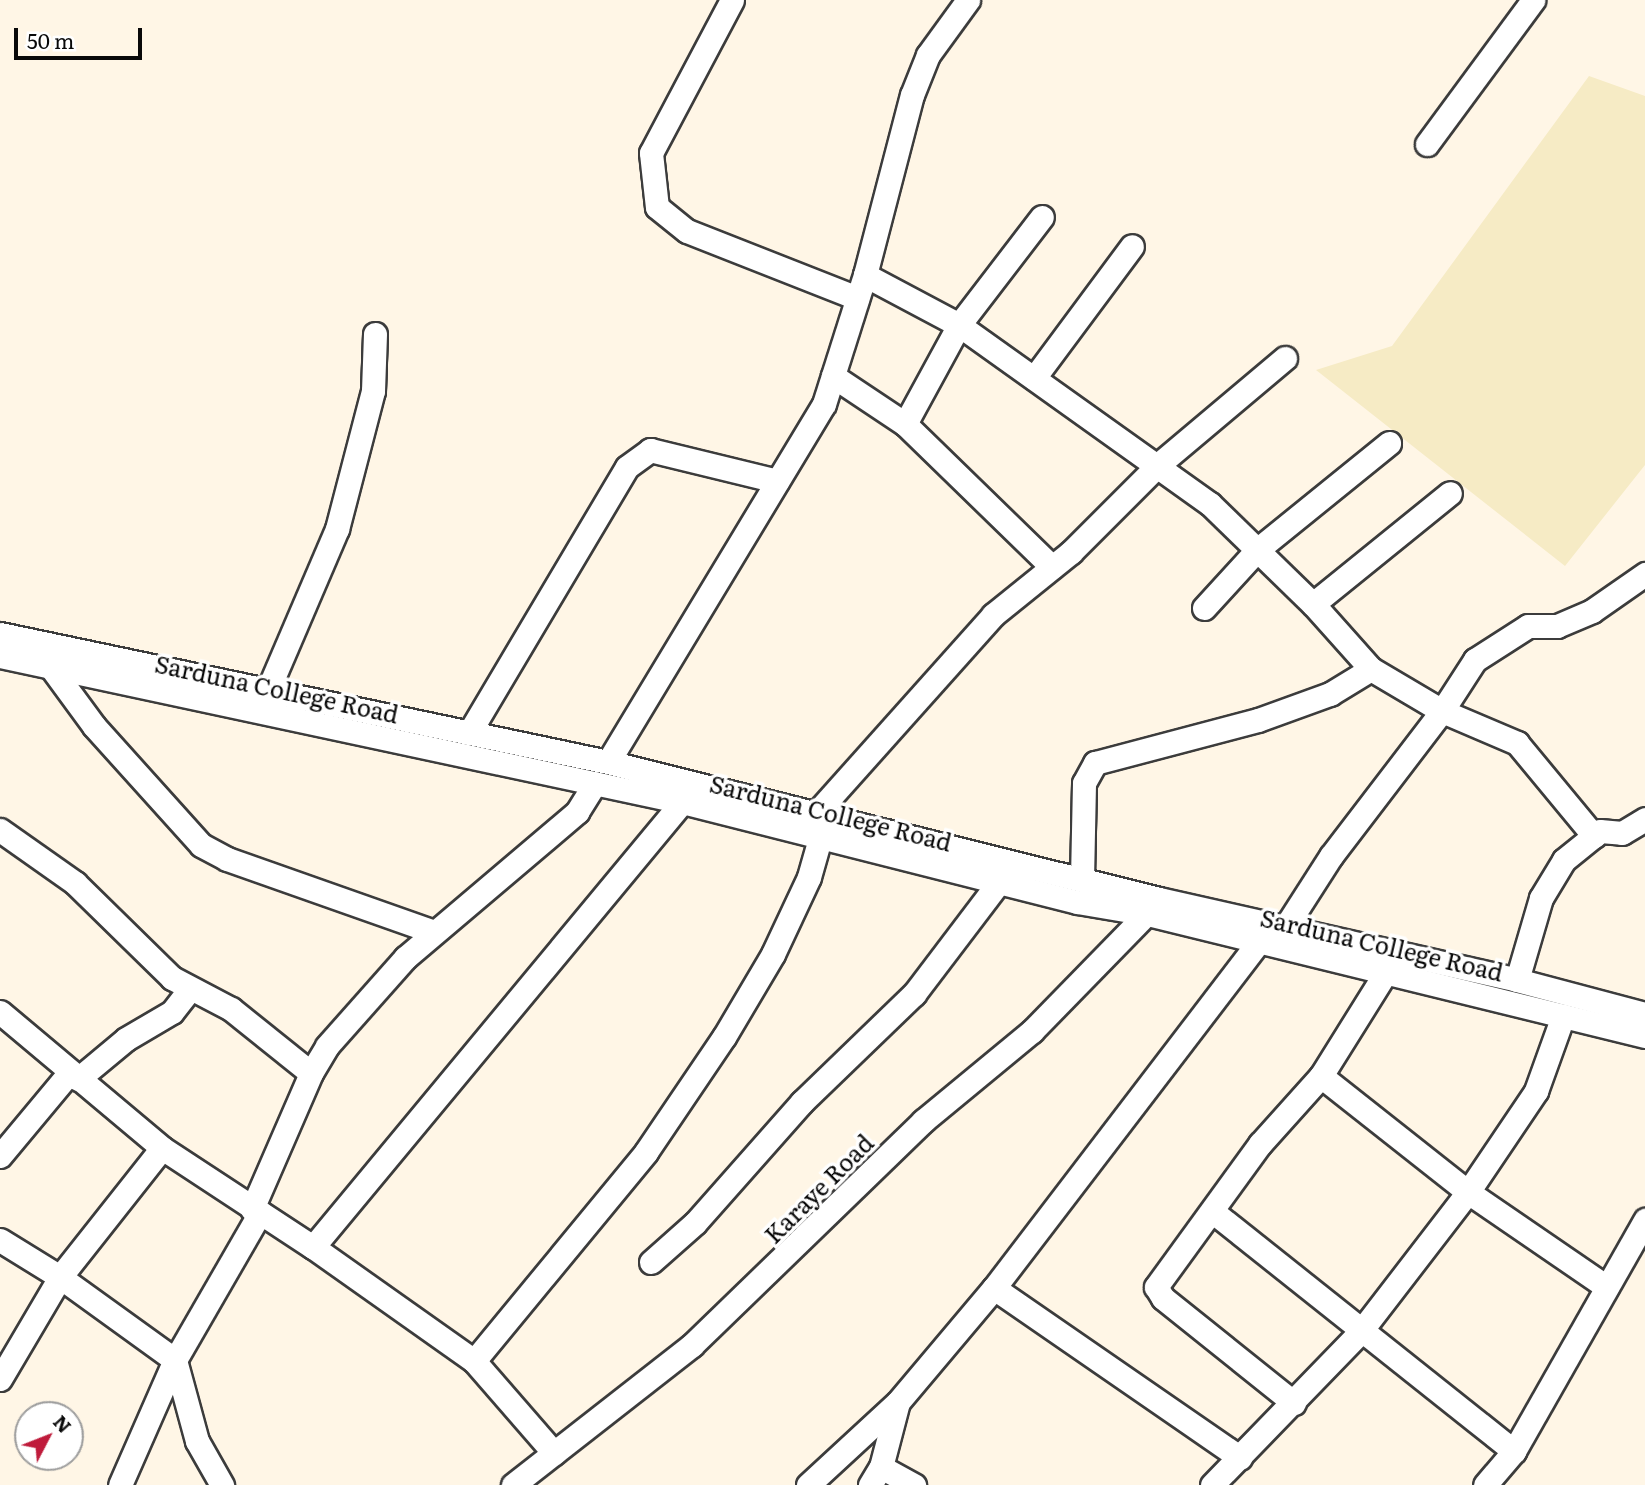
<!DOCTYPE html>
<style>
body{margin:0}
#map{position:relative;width:1645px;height:1485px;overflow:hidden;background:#fff6e6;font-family:Literata,serif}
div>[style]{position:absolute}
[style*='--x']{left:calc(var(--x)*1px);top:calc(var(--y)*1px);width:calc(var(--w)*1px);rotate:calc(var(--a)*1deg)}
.farmland>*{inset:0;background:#f6ebc5}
.roads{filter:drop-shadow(2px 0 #3c3c3c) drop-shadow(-2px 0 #3c3c3c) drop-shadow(0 2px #3c3c3c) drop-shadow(0 -2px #3c3c3c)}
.minor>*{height:23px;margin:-11.5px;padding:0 11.5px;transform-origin:11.5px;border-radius:11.5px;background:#fff}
span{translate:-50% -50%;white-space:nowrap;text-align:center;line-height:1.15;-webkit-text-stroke:7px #fff;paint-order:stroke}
.street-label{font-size:24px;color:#090909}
.north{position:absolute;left:14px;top:1401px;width:70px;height:70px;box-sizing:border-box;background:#fff;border:2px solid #9d9d9d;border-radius:50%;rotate:48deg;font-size:19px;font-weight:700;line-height:28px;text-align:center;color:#090909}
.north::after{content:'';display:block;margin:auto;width:24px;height:32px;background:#bf1b3b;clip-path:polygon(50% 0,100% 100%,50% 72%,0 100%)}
.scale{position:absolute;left:14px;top:28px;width:128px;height:32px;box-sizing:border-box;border:4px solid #090909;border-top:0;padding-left:9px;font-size:21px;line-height:24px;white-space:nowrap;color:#090909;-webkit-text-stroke:5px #fff;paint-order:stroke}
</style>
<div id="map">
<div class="farmland">
<div style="clip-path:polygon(1589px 76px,1645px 96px,1645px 465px,1565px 566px,1316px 370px,1392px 346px)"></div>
</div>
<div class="roads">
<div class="minor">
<div style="--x:732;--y:0;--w:173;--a:117.9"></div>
<div style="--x:651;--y:153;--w:54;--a:83.7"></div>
<div style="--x:657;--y:207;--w:38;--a:39"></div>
<div style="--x:687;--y:231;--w:183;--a:21.5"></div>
<div style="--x:1427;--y:144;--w:179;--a:-53.6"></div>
<div style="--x:865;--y:275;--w:106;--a:28"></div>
<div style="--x:959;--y:325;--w:308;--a:35.5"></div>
<div style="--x:1210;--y:504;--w:144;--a:44.2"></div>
<div style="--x:1313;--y:604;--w:87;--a:48.3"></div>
<div style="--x:1371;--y:669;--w:82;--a:30.6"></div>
<div style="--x:1442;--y:711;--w:82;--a:23.1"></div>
<div style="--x:1517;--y:743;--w:121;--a:50.4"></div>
<div style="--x:833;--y:376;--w:87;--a:33.7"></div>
<div style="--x:905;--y:424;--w:205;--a:44.2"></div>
<div style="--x:1034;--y:378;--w:164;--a:-53.4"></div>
<div style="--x:905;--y:424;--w:113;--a:-61.4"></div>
<div style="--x:959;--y:325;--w:136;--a:-52.5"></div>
<div style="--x:1313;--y:604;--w:176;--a:-39"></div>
<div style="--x:1204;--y:608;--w:79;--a:-47.6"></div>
<div style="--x:1257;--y:550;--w:170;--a:-39"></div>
<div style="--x:0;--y:634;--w:621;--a:11.89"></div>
<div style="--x:608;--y:762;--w:568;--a:13.96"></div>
<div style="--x:1159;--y:899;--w:367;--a:12.7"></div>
<div style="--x:1517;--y:980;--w:132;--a:14.9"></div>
<div style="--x:0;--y:656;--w:697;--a:12.08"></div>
<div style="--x:682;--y:802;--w:407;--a:14.2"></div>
<div style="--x:1077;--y:902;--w:72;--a:9.6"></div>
<div style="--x:1148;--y:914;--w:512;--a:13.79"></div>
<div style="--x:50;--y:666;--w:74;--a:53.7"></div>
<div style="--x:94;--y:726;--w:160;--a:48"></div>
<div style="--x:201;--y:845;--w:30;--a:28"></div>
<div style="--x:227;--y:859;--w:219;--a:19.4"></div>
<div style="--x:268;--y:690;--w:175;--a:-66.8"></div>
<div style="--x:337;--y:529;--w:143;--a:-75.4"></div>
<div style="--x:373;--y:391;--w:57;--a:-88"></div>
<div style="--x:469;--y:733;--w:309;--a:-59.3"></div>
<div style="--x:627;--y:467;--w:29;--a:-36"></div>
<div style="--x:650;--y:450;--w:131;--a:13.7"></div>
<div style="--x:608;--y:762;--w:418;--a:-58.9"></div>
<div style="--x:824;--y:404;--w:135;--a:-72.4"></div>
<div style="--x:865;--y:275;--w:186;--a:-75.4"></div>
<div style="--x:912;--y:95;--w:43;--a:-68.2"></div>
<div style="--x:928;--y:55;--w:68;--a:-54"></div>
<div style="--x:818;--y:811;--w:263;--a:-48.2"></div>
<div style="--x:993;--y:615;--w:100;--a:-38.9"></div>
<div style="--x:1071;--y:552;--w:123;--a:-45"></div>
<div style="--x:1158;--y:465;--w:166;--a:-40.1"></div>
<div style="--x:0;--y:830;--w:92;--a:35.2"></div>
<div style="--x:75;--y:883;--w:136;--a:44.4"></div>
<div style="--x:172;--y:978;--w:67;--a:27.7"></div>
<div style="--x:231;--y:1009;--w:102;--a:38.7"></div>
<div style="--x:1082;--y:879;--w:96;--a:-88.8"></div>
<div style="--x:1084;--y:783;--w:23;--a:-61"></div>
<div style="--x:1095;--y:763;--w:169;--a:-14.8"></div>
<div style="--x:1258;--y:720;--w:77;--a:-19.9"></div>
<div style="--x:1330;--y:694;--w:48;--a:-31.4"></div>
<div style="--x:1286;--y:926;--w:83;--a:-57.3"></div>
<div style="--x:1331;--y:856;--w:183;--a:-52.6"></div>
<div style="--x:1442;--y:711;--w:61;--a:-57.1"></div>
<div style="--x:1475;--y:660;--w:63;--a:-32.7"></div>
<div style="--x:1528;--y:626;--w:29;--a:0"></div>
<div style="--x:1557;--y:626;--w:38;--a:-23"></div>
<div style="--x:1592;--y:611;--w:65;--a:-34.9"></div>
<div style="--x:1517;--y:980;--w:85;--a:-73.7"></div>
<div style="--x:1541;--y:898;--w:44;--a:-58.8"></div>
<div style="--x:1564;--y:860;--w:46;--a:-38.9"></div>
<div style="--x:1600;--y:831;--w:22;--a:5"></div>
<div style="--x:1622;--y:833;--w:27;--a:-31"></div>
<div style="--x:0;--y:1012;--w:212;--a:40"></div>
<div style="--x:162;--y:1148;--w:181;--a:33.3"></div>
<div style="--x:313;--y:1247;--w:197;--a:35.3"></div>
<div style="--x:474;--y:1361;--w:122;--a:49"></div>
<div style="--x:1321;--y:1076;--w:187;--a:38.3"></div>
<div style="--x:1468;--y:1192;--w:168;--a:34.4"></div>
<div style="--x:78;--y:1079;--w:62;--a:-39.8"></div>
<div style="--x:126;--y:1039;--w:53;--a:-30.4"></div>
<div style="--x:172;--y:1012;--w:28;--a:-52"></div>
<div style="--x:0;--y:1156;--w:109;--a:-50.2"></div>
<div style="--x:252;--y:1209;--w:148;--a:-66.5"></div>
<div style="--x:311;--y:1073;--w:31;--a:-59"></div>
<div style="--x:327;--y:1046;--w:118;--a:-48.4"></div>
<div style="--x:405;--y:958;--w:226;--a:-40.3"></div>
<div style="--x:577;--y:812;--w:34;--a:-58"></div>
<div style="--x:1212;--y:1211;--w:386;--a:38.5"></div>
<div style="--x:0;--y:1240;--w:70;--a:31.7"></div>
<div style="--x:60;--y:1277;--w:142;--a:35.8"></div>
<div style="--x:175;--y:1360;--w:84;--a:74.8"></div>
<div style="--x:197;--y:1441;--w:51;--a:60.4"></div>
<div style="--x:313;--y:1247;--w:578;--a:-50.33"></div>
<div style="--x:651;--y:1262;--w:59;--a:-41.6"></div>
<div style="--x:695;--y:1223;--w:162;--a:-48.5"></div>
<div style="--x:802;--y:1102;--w:156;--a:-44"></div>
<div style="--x:914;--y:994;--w:141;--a:-52.8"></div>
<div style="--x:994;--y:1288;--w:299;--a:34.6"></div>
<div style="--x:474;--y:1361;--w:271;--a:-50.5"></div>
<div style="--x:646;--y:1152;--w:139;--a:-55.9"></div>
<div style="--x:724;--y:1037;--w:96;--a:-59.4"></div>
<div style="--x:773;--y:954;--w:85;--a:-64.9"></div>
<div style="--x:809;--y:877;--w:44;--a:-74.1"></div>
<div style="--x:0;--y:1379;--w:118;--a:-59.5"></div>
<div style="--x:60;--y:1277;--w:164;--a:-51.7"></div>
<div style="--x:1294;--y:1403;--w:168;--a:-141.3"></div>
<div style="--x:1163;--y:1298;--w:13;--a:-122"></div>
<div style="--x:1156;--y:1287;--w:177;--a:-54"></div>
<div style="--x:1260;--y:1144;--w:91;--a:-48.1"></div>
<div style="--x:1321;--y:1076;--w:123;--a:-58"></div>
<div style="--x:881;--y:1467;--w:38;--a:29"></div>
<div style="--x:120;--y:1485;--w:137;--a:-66.3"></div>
<div style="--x:175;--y:1360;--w:170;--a:-60"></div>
<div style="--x:513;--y:1485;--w:227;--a:-38"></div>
<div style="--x:692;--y:1345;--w:322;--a:-44.1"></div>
<div style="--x:923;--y:1121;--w:141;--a:-39.5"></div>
<div style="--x:1032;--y:1031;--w:175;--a:-45.7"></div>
<div style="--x:808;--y:1485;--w:122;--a:-42.7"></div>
<div style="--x:898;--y:1402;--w:149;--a:-49.9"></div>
<div style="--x:994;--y:1288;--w:436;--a:-52.6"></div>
<div style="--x:870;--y:1485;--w:21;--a:-59"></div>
<div style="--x:881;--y:1467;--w:67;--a:-75.3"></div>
<div style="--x:1212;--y:1485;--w:214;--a:-45.9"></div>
<div style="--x:1361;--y:1331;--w:175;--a:-52.4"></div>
<div style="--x:1468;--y:1192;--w:122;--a:-56"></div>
<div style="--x:1536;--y:1091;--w:80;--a:-70.2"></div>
<div style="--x:1485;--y:1485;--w:45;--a:-49.5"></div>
<div style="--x:1514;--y:1451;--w:266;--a:-60.4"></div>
</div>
</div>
<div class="street-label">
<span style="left:277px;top:688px;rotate:12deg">Sarduna College Road</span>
<span style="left:831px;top:812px;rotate:14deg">Sarduna College Road</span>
<span style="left:1382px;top:944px;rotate:13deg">Sarduna College Road</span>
<span style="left:818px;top:1188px;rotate:-45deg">Karaye Road</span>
</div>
<div class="north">N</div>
<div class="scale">50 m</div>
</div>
